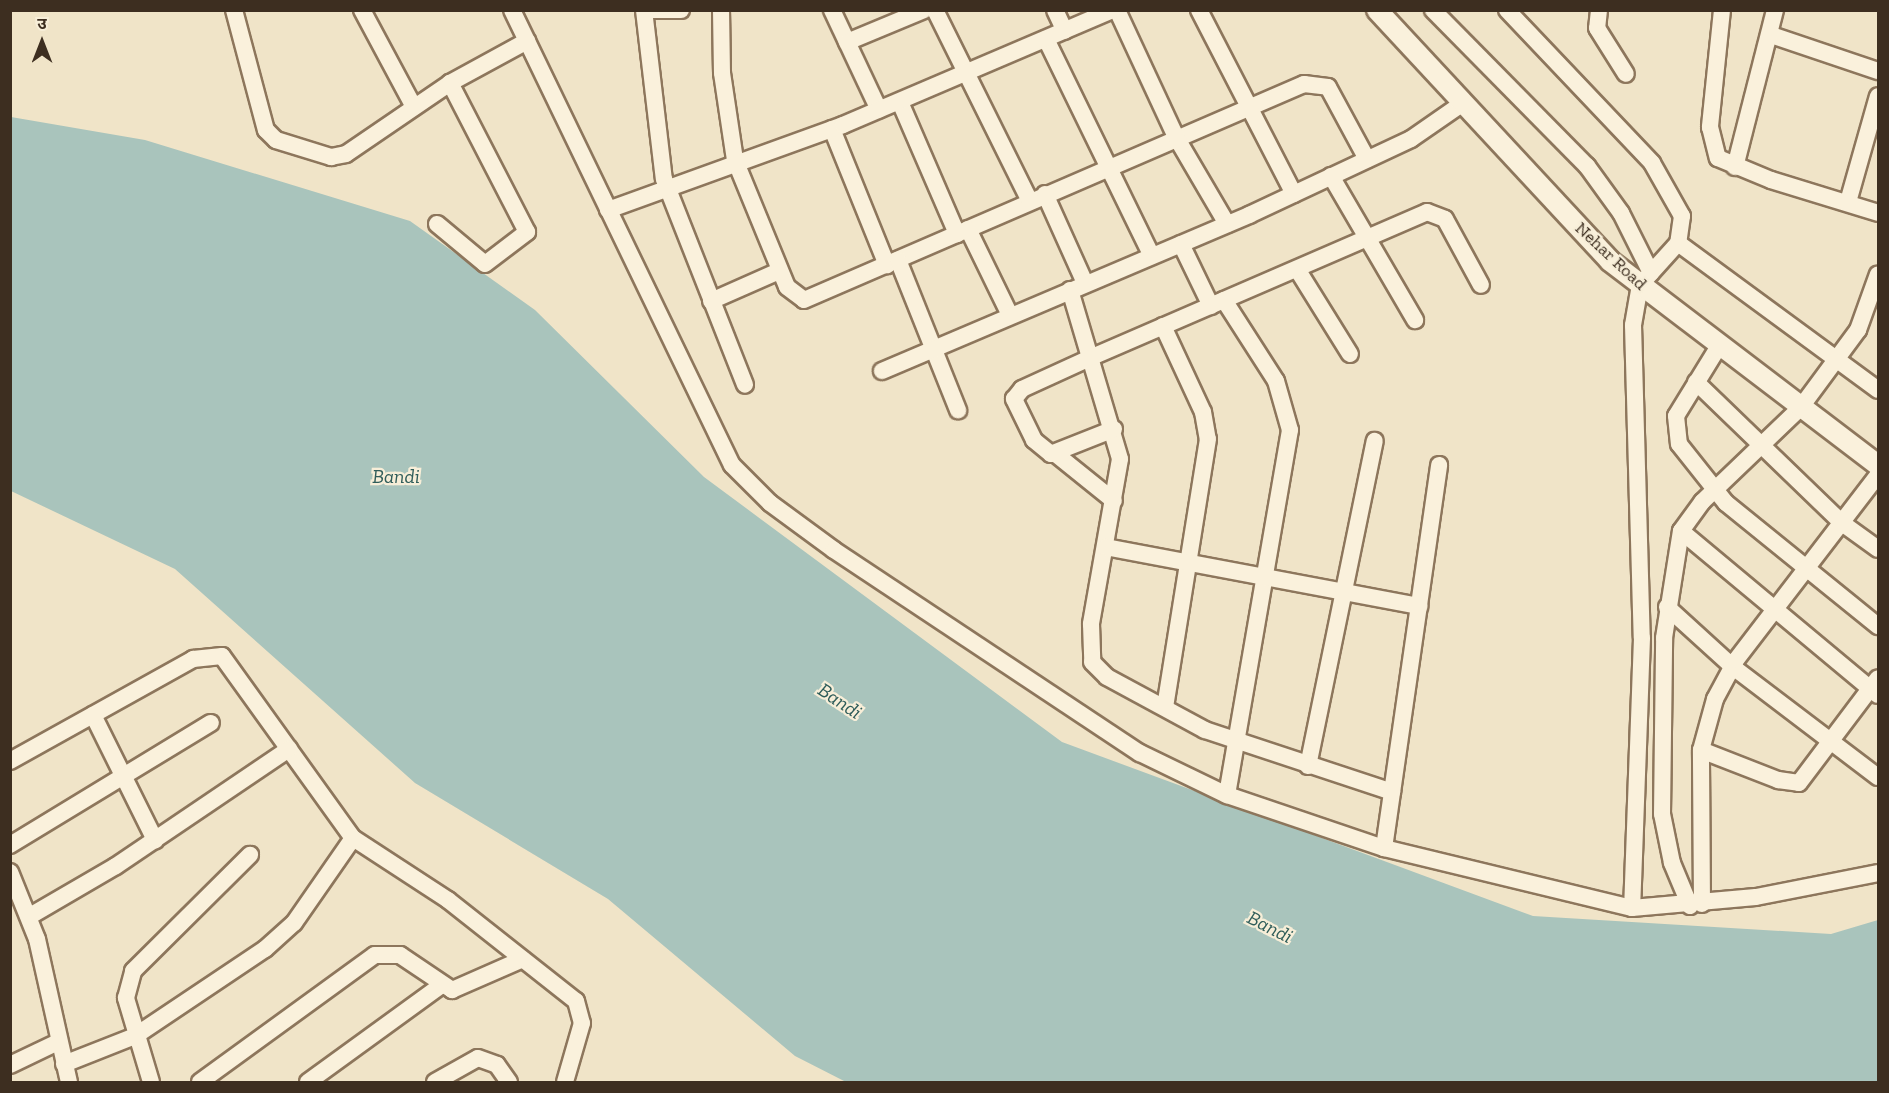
<!DOCTYPE html>
<meta charset="utf-8">
<style>
body{margin:0}
#map{position:relative;width:1889px;height:1093px;overflow:hidden;background:#f0e4c8;font-family:"Zilla Slab","Noto Sans Devanagari",serif}
div>[style]{position:absolute}
[style*='--x']{left:calc(var(--x)*1px);top:calc(var(--y)*1px);width:calc(var(--w)*1px);rotate:calc(var(--a)*1deg)}
.water>*{inset:0;background:#a9c4bc}
.roads{filter:drop-shadow(2px 0 #8d765c) drop-shadow(-2px 0 #8d765c) drop-shadow(0 2px #8d765c) drop-shadow(0 -2px #8d765c)}
.minor>*{height:16px;margin:-8px;padding:0 8px;transform-origin:8px;border-radius:8px;background:#faf1dc}
.tertiary>*{height:20px;margin:-10px;padding:0 10px;transform-origin:10px;border-radius:10px;background:#faf1dc}
span{translate:-50% -50%;white-space:nowrap;text-align:center;line-height:1.15;-webkit-text-stroke:4.5px #f7eed8;paint-order:stroke}
.street-label{font-size:18px;color:#3d2e20}
.water-label{font-size:20px;color:#2f5d5a;font-style:italic}
.frame{position:absolute;inset:0;border:12px solid #3d2e20;pointer-events:none}
.north{position:absolute;left:12px;top:12px;width:60px;height:60px;-webkit-text-stroke:4px #f7eed8;paint-order:stroke;rotate:0deg;font-size:16px;font-weight:700;line-height:24px;text-align:center;color:#3d2e20}
.north::after{content:'';display:block;margin:auto;width:21px;height:27px;background:#3d2e20;clip-path:polygon(50% 0,100% 100%,50% 72%,0 100%)}
</style>
<div id="map">
<div class="water">
<div style="clip-path:polygon(11px 117px,145px 140px,410px 221px,535px 310px,704px 477px,1062px 742px,1533px 916px,1831px 934px,1878px 920px,1878px 1082px,846px 1082px,795px 1056px,608px 899px,415px 783px,175px 569px,11px 491px)"></div>
</div>
<div class="roads">
<div class="minor">
<div style="--x:234;--y:10;--w:124;--a:75.1"></div>
<div style="--x:266;--y:130;--w:14;--a:45"></div>
<div style="--x:276;--y:140;--w:58;--a:17.2"></div>
<div style="--x:331;--y:157;--w:15;--a:-11"></div>
<div style="--x:346;--y:154;--w:126;--a:-34.3"></div>
<div style="--x:450;--y:83;--w:88;--a:-28.6"></div>
<div style="--x:362;--y:10;--w:110;--a:61.8"></div>
<div style="--x:512;--y:10;--w:505;--a:64.2"></div>
<div style="--x:732;--y:465;--w:54;--a:45"></div>
<div style="--x:770;--y:503;--w:79;--a:36.3"></div>
<div style="--x:834;--y:550;--w:367;--a:33.6"></div>
<div style="--x:1140;--y:753;--w:97;--a:25.8"></div>
<div style="--x:1227;--y:795;--w:166;--a:18.7"></div>
<div style="--x:1384;--y:848;--w:255;--a:13.6"></div>
<div style="--x:1632;--y:908;--w:124;--a:-5.1"></div>
<div style="--x:1756;--y:897;--w:124;--a:-11.1"></div>
<div style="--x:644;--y:10;--w:170;--a:83.3"></div>
<div style="--x:664;--y:179;--w:221;--a:68.5"></div>
<div style="--x:653;--y:10;--w:28;--a:0"></div>
<div style="--x:721;--y:10;--w:63;--a:89.1"></div>
<div style="--x:722;--y:73;--w:88;--a:81.5"></div>
<div style="--x:735;--y:160;--w:137;--a:67.7"></div>
<div style="--x:787;--y:287;--w:21;--a:37"></div>
<div style="--x:804;--y:300;--w:545;--a:-23.36"></div>
<div style="--x:1304;--y:84;--w:24;--a:7"></div>
<div style="--x:1328;--y:87;--w:82;--a:61.6"></div>
<div style="--x:832;--y:10;--w:110;--a:64.8"></div>
<div style="--x:935;--y:10;--w:213;--a:63.6"></div>
<div style="--x:1055;--y:10;--w:23;--a:65"></div>
<div style="--x:1117;--y:10;--w:140;--a:65.1"></div>
<div style="--x:1176;--y:137;--w:101;--a:59.6"></div>
<div style="--x:1199;--y:10;--w:207;--a:62.7"></div>
<div style="--x:1433;--y:10;--w:219;--a:45.4"></div>
<div style="--x:1587;--y:166;--w:58;--a:54.1"></div>
<div style="--x:1621;--y:213;--w:67;--a:63.4"></div>
<div style="--x:1507;--y:10;--w:211;--a:46.5"></div>
<div style="--x:1652;--y:163;--w:61;--a:60.5"></div>
<div style="--x:1682;--y:216;--w:27;--a:98"></div>
<div style="--x:1678;--y:243;--w:57;--a:132.1"></div>
<div style="--x:1640;--y:285;--w:41;--a:99.9"></div>
<div style="--x:1633;--y:325;--w:313;--a:88.4"></div>
<div style="--x:1642;--y:638;--w:270;--a:92.1"></div>
<div style="--x:1599;--y:10;--w:18;--a:96"></div>
<div style="--x:1597;--y:28;--w:54;--a:57.8"></div>
<div style="--x:1722;--y:10;--w:118;--a:95.9"></div>
<div style="--x:1710;--y:127;--w:32;--a:76"></div>
<div style="--x:1718;--y:158;--w:57;--a:22.5"></div>
<div style="--x:1771;--y:180;--w:112;--a:17.1"></div>
<div style="--x:1771;--y:35;--w:113;--a:18.6"></div>
<div style="--x:1046;--y:39;--w:239;--a:64"></div>
<div style="--x:847;--y:42;--w:83;--a:-22.6"></div>
<div style="--x:900;--y:102;--w:144;--a:66.6"></div>
<div style="--x:832;--y:129;--w:147;--a:68"></div>
<div style="--x:1735;--y:167;--w:162;--a:-75.7"></div>
<div style="--x:1331;--y:176;--w:167;--a:59.7"></div>
<div style="--x:1045;--y:194;--w:98;--a:65.8"></div>
<div style="--x:1848;--y:202;--w:110;--a:-74.2"></div>
<div style="--x:608;--y:210;--w:250;--a:-19.9"></div>
<div style="--x:843;--y:125;--w:293;--a:-23.1"></div>
<div style="--x:437;--y:224;--w:62;--a:39.8"></div>
<div style="--x:485;--y:264;--w:53;--a:-37.3"></div>
<div style="--x:527;--y:232;--w:168;--a:-117.3"></div>
<div style="--x:968;--y:229;--w:96;--a:64"></div>
<div style="--x:1678;--y:243;--w:248;--a:36.3"></div>
<div style="--x:1181;--y:244;--w:69;--a:64.2"></div>
<div style="--x:898;--y:260;--w:162;--a:68.2"></div>
<div style="--x:1297;--y:269;--w:100;--a:58.1"></div>
<div style="--x:1070;--y:290;--w:176;--a:73.5"></div>
<div style="--x:1120;--y:459;--w:168;--a:100"></div>
<div style="--x:1091;--y:624;--w:38;--a:88"></div>
<div style="--x:1092;--y:662;--w:21;--a:45"></div>
<div style="--x:1107;--y:677;--w:111;--a:28.4"></div>
<div style="--x:1205;--y:730;--w:197;--a:18.3"></div>
<div style="--x:1224;--y:300;--w:96;--a:57.3"></div>
<div style="--x:1276;--y:381;--w:51;--a:74.1"></div>
<div style="--x:1290;--y:430;--w:370;--a:99.8"></div>
<div style="--x:711;--y:301;--w:74;--a:-23.8"></div>
<div style="--x:1163;--y:326;--w:95;--a:65.1"></div>
<div style="--x:1203;--y:412;--w:27;--a:80"></div>
<div style="--x:1208;--y:439;--w:272;--a:99.1"></div>
<div style="--x:1719;--y:346;--w:82;--a:121.6"></div>
<div style="--x:1676;--y:416;--w:28;--a:84"></div>
<div style="--x:1679;--y:444;--w:75;--a:51.5"></div>
<div style="--x:1726;--y:503;--w:196;--a:39"></div>
<div style="--x:882;--y:371;--w:399;--a:-23"></div>
<div style="--x:1249;--y:215;--w:179;--a:-25.1"></div>
<div style="--x:1411;--y:139;--w:63;--a:-34.7"></div>
<div style="--x:1696;--y:382;--w:203;--a:44"></div>
<div style="--x:1842;--y:523;--w:44;--a:35.8"></div>
<div style="--x:1114;--y:429;--w:68;--a:158.4"></div>
<div style="--x:1051;--y:454;--w:22;--a:-141"></div>
<div style="--x:1034;--y:440;--w:46;--a:-116"></div>
<div style="--x:1014;--y:399;--w:13;--a:-51"></div>
<div style="--x:1022;--y:389;--w:77;--a:-24.6"></div>
<div style="--x:1092;--y:357;--w:365;--a:-23.4"></div>
<div style="--x:1427;--y:212;--w:19;--a:21"></div>
<div style="--x:1445;--y:219;--w:75;--a:61.4"></div>
<div style="--x:1057;--y:455;--w:73;--a:38.9"></div>
<div style="--x:1681;--y:531;--w:256;--a:39.8"></div>
<div style="--x:1106;--y:547;--w:319;--a:10.7"></div>
<div style="--x:1667;--y:607;--w:89;--a:42.3"></div>
<div style="--x:1733;--y:667;--w:182;--a:37.2"></div>
<div style="--x:93;--y:715;--w:140;--a:63.6"></div>
<div style="--x:1701;--y:750;--w:83;--a:21.3"></div>
<div style="--x:1778;--y:780;--w:21;--a:8"></div>
<div style="--x:1799;--y:783;--w:131;--a:-53"></div>
<div style="--x:10;--y:761;--w:210;--a:-29.1"></div>
<div style="--x:193;--y:659;--w:29;--a:-6"></div>
<div style="--x:222;--y:656;--w:224;--a:54.3"></div>
<div style="--x:353;--y:838;--w:113;--a:33.1"></div>
<div style="--x:448;--y:900;--w:163;--a:38.3"></div>
<div style="--x:576;--y:1001;--w:23;--a:75"></div>
<div style="--x:582;--y:1023;--w:61;--a:106.1"></div>
<div style="--x:1308;--y:766;--w:332;--a:-78.4"></div>
<div style="--x:10;--y:845;--w:235;--a:-31.3"></div>
<div style="--x:1384;--y:848;--w:387;--a:-81.8"></div>
<div style="--x:10;--y:872;--w:72;--a:68.1"></div>
<div style="--x:37;--y:939;--w:147;--a:77.4"></div>
<div style="--x:1702;--y:904;--w:154;--a:-90.4"></div>
<div style="--x:1701;--y:750;--w:53;--a:-74.6"></div>
<div style="--x:1715;--y:699;--w:44;--a:-61.7"></div>
<div style="--x:1736;--y:660;--w:233;--a:-52.5"></div>
<div style="--x:1690;--y:906;--w:47;--a:-112.7"></div>
<div style="--x:1672;--y:863;--w:50;--a:-101.5"></div>
<div style="--x:1662;--y:814;--w:176;--a:-89.3"></div>
<div style="--x:1664;--y:638;--w:108;--a:-81"></div>
<div style="--x:1681;--y:531;--w:36;--a:-54"></div>
<div style="--x:1702;--y:502;--w:137;--a:-43.8"></div>
<div style="--x:1801;--y:407;--w:96;--a:-53.5"></div>
<div style="--x:1858;--y:330;--w:59;--a:-70.3"></div>
<div style="--x:30;--y:916;--w:99;--a:-30.2"></div>
<div style="--x:116;--y:866;--w:209;--a:-34.1"></div>
<div style="--x:64;--y:1064;--w:76;--a:-21.5"></div>
<div style="--x:135;--y:1036;--w:156;--a:-33.8"></div>
<div style="--x:265;--y:949;--w:39;--a:-42"></div>
<div style="--x:294;--y:923;--w:103;--a:-55.2"></div>
<div style="--x:10;--y:1065;--w:53;--a:-25.6"></div>
<div style="--x:151;--y:1082;--w:88;--a:-106.6"></div>
<div style="--x:126;--y:998;--w:28;--a:-75"></div>
<div style="--x:133;--y:971;--w:165;--a:-44.8"></div>
<div style="--x:200;--y:1082;--w:216;--a:-36"></div>
<div style="--x:375;--y:955;--w:25;--a:0"></div>
<div style="--x:400;--y:955;--w:63;--a:33.9"></div>
<div style="--x:452;--y:990;--w:77;--a:-23.6"></div>
<div style="--x:308;--y:1082;--w:163;--a:-36"></div>
<div style="--x:435;--y:1082;--w:49;--a:-29.2"></div>
<div style="--x:478;--y:1058;--w:20;--a:20"></div>
<div style="--x:497;--y:1065;--w:21;--a:55"></div>
</div>
<div class="tertiary">
<div style="--x:1377;--y:10;--w:342;--a:47.1"></div>
<div style="--x:1610;--y:261;--w:337;--a:37.3"></div>
</div>
</div>
<div class="street-label">
<span style="left:1611px;top:256px;rotate:43deg">Nehar Road</span>
</div>
<div class="water-label">
<span style="left:396px;top:476px">Bandi</span>
<span style="left:840px;top:701px;rotate:34deg">Bandi</span>
<span style="left:1270px;top:927px;rotate:27deg">Bandi</span>
</div>
<div class="frame"></div>
<div class="north">उ</div>
</div>
